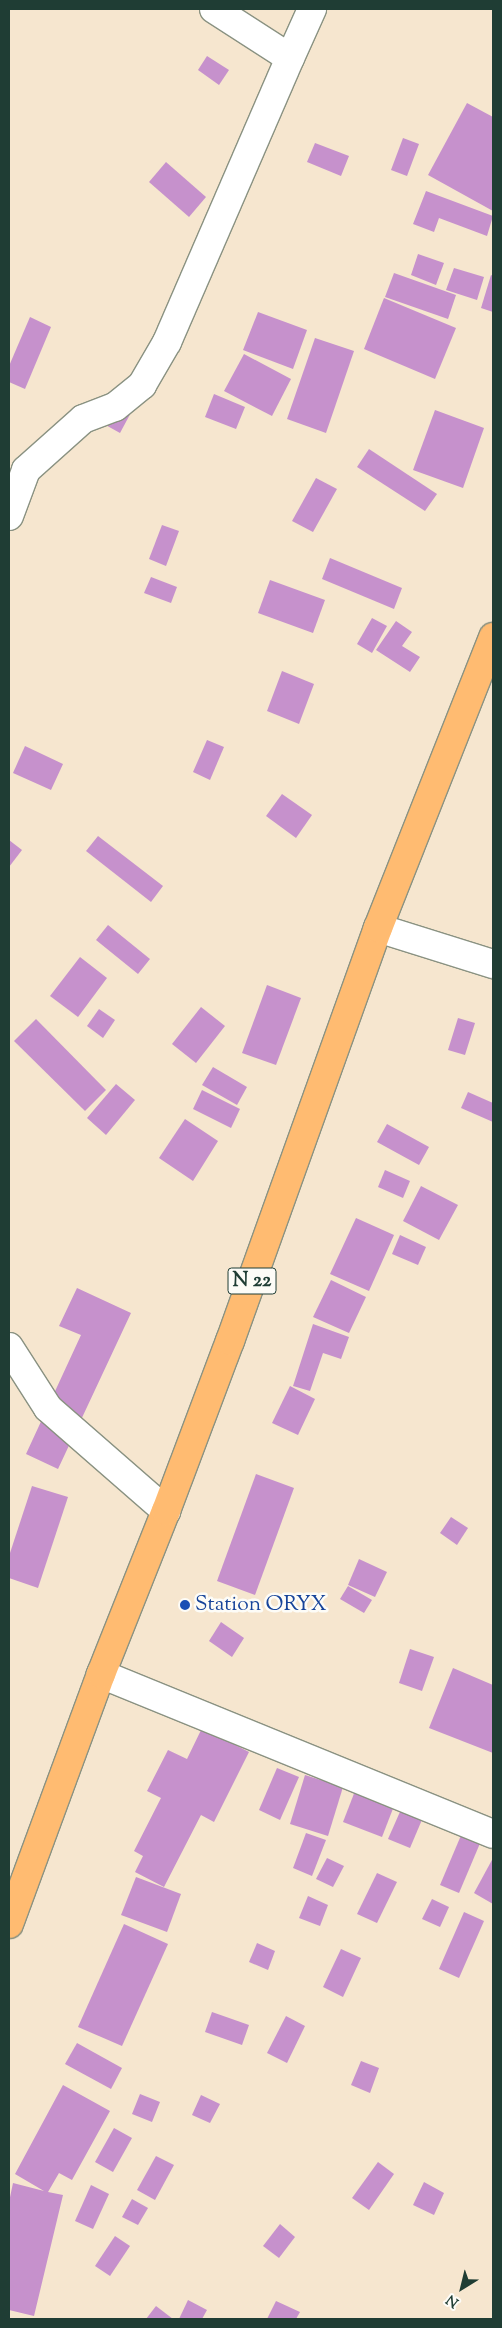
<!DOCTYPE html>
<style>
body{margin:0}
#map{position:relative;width:502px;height:2328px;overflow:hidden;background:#f6e6cf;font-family:"Sorts Mill Goudy",serif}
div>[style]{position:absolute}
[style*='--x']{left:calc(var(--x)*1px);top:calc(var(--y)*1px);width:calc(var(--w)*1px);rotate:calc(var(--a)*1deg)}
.building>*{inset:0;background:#c691cc}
.roads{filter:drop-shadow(1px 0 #8a9282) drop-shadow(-1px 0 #8a9282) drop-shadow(0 1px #8a9282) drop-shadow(0 -1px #8a9282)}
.minor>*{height:28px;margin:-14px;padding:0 14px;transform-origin:14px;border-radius:14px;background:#fff}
.major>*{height:28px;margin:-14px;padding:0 14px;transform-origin:14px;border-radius:14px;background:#ffbb71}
.dots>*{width:14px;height:14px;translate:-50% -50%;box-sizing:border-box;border:2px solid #fdfcf7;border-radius:50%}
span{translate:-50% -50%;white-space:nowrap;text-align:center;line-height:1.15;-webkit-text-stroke:5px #fdfcf7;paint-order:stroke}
.shield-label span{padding:1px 4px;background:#fdfcf7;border:1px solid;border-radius:4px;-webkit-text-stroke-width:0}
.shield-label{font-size:20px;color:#1f3d34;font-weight:700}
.transit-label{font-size:21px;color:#164399}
.left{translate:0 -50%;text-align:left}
.frame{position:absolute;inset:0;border:10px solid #1f3d34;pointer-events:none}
.north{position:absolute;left:437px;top:2263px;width:50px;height:50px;-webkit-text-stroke:4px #fdfcf7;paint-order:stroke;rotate:216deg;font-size:14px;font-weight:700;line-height:20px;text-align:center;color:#1f3d34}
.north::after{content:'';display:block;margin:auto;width:18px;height:22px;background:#1f3d34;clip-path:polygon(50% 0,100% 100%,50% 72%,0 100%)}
</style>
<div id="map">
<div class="building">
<div style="clip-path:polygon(207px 56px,229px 70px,219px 85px,198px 70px)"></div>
<div style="clip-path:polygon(467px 103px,493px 117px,493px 211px,428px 175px)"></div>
<div style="clip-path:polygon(403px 138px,419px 144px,407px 176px,391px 170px)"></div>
<div style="clip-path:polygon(315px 143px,349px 156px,341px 176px,307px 162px)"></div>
<div style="clip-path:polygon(166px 162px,206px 197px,189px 217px,149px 182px)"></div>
<div style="clip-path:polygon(426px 191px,493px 216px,487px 236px,439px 218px,434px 232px,413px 224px)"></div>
<div style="clip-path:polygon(418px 254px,444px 263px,436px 285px,411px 275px)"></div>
<div style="clip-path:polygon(454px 268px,484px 277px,477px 300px,446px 290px)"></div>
<div style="clip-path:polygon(394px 273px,456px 295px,448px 319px,385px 297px)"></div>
<div style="clip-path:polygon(491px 275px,493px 276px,493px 312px,481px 308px)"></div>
<div style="clip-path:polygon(384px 298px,456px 328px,435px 379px,364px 349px)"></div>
<div style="clip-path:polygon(258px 312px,307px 330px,293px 369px,243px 350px)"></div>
<div style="clip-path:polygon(30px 317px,51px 327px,25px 389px,9px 382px,9px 366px)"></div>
<div style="clip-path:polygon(315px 338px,354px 351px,326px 433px,287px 419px)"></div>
<div style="clip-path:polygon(244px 354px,291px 379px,272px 416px,224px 391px)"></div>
<div style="clip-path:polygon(214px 394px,245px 407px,236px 429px,205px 417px)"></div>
<div style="clip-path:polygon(134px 407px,120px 433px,102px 423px)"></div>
<div style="clip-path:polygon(435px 410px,484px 428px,463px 488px,413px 470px)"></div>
<div style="clip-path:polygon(369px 449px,437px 494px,425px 511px,357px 467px)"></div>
<div style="clip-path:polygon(316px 478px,337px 489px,313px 532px,292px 521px)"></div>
<div style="clip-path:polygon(162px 525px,179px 531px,166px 566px,149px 559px)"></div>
<div style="clip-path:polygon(330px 558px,402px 588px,394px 609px,322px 579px)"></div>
<div style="clip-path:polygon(151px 577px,177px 587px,171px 603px,144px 593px)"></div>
<div style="clip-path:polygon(270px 580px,325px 600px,313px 633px,258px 613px)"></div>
<div style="clip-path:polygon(372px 618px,387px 626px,372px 653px,357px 644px)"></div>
<div style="clip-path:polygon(396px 621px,412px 632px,402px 646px,420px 657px,410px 672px,376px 650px)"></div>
<div style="clip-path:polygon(282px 671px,314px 684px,299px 724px,267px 711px)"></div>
<div style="clip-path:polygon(207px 740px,224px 747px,210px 780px,193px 772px)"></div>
<div style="clip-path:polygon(25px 746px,63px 764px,51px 790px,13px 773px)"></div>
<div style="clip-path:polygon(282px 794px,312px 815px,296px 838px,266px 816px)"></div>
<div style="clip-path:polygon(98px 836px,163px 886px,151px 902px,86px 851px)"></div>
<div style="clip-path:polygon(9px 840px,22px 850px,9px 867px)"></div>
<div style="clip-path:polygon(108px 925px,150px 959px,138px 974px,96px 940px)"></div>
<div style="clip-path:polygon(80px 957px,107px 978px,78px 1017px,50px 996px)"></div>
<div style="clip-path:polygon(267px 985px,301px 998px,276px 1065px,242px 1053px)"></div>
<div style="clip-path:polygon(201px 1007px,225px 1026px,196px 1063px,172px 1044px)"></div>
<div style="clip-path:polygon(99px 1009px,115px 1020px,103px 1038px,87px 1026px)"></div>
<div style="clip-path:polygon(458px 1018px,475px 1023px,465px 1055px,448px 1050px)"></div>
<div style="clip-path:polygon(36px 1019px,106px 1090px,85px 1111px,14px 1041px)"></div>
<div style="clip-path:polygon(213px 1067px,247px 1087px,237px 1105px,202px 1085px)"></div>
<div style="clip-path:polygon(116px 1084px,135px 1100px,106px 1135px,87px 1118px)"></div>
<div style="clip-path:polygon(202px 1090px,240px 1109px,231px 1128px,193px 1109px)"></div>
<div style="clip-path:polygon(468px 1092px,493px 1103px,493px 1122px,461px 1108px)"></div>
<div style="clip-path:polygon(185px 1119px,218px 1141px,193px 1181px,159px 1158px)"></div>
<div style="clip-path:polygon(387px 1124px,429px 1147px,419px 1165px,377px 1142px)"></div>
<div style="clip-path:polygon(385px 1170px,410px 1181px,403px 1198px,378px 1187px)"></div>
<div style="clip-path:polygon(421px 1186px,458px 1205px,439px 1240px,403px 1221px)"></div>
<div style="clip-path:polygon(356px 1218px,394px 1235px,369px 1291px,330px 1274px)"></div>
<div style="clip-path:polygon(400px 1235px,426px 1247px,418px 1265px,392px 1254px)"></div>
<div style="clip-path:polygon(331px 1280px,366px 1297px,349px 1333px,313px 1317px)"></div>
<div style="clip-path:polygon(77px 1288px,131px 1313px,58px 1469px,26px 1454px,81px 1335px,59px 1326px)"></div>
<div style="clip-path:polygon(313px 1324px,349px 1337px,341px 1359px,323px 1353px,310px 1391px,293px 1386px)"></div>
<div style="clip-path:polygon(290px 1386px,315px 1399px,298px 1435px,272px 1423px)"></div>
<div style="clip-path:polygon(256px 1474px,294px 1488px,255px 1595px,217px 1581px)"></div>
<div style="clip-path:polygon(32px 1486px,68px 1497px,38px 1588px,9px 1578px,9px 1556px)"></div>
<div style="clip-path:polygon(451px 1517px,468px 1528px,457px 1545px,440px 1533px)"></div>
<div style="clip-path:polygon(359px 1559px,387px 1572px,375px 1597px,348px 1585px)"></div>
<div style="clip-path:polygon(348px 1586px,372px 1600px,364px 1613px,340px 1599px)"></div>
<div style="clip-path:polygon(221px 1622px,244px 1638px,232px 1657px,209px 1641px)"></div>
<div style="clip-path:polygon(410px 1649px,434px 1657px,422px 1691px,399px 1683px)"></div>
<div style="clip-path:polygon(453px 1668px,493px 1685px,493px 1753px,429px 1728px)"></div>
<div style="clip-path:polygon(202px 1728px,249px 1752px,214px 1822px,201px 1815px,164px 1887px,135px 1872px,143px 1856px,134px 1851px,161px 1798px,147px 1791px,168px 1750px,187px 1759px)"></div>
<div style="clip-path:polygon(277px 1768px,299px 1777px,280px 1820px,259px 1810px)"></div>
<div style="clip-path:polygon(305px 1775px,343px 1787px,328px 1836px,290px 1824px)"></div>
<div style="clip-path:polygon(355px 1791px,394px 1806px,382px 1837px,343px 1822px)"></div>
<div style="clip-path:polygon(403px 1805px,424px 1815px,410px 1848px,388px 1839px)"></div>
<div style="clip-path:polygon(306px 1833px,326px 1840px,312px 1876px,293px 1868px)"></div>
<div style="clip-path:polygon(462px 1833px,481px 1841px,459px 1893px,440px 1885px)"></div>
<div style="clip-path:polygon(327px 1858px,344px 1866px,333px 1887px,316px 1879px)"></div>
<div style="clip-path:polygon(493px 1858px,493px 1904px,474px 1893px)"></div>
<div style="clip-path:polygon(377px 1873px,397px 1882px,377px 1923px,357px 1914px)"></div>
<div style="clip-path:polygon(136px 1877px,181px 1894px,167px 1932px,121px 1915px)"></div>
<div style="clip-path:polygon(308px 1896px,328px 1905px,320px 1926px,299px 1918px)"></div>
<div style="clip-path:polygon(432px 1899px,449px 1907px,440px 1927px,422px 1919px)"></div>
<div style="clip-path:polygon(464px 1912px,484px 1921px,459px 1978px,439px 1969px)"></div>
<div style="clip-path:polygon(124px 1924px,168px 1944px,122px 2046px,78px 2027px)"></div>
<div style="clip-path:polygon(257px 1943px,275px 1951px,268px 1970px,249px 1962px)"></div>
<div style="clip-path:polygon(341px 1949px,361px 1958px,343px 1997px,323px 1987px)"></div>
<div style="clip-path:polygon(212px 2012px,249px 2025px,242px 2045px,205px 2032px)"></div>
<div style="clip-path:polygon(286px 2016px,305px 2026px,287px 2063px,267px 2053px)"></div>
<div style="clip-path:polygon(77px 2043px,122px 2068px,111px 2089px,65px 2064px)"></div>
<div style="clip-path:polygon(361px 2061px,379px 2068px,370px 2093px,351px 2085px)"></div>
<div style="clip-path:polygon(63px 2085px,110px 2111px,72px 2180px,59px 2173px,48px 2192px,63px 2195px,34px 2316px,9px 2310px,9px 2202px,13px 2183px,44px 2191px,15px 2174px)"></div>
<div style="clip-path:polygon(140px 2094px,160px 2102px,152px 2122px,132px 2114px)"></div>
<div style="clip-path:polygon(201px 2095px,220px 2104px,210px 2123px,192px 2115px)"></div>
<div style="clip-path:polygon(114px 2128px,132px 2138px,113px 2172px,95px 2162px)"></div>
<div style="clip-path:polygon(156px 2156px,174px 2165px,155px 2200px,137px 2190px)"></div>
<div style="clip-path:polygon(378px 2162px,394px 2174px,369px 2210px,352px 2198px)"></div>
<div style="clip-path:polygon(424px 2182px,444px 2193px,434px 2215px,413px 2205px)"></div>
<div style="clip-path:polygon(91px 2185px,109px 2194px,93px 2229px,75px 2221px)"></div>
<div style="clip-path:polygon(132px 2199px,148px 2208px,138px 2225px,122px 2217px)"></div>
<div style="clip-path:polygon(280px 2224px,295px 2237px,279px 2258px,263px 2246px)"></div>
<div style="clip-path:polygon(115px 2236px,130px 2246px,110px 2276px,95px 2266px)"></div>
<div style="clip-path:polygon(188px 2300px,207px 2310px,202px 2319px,179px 2319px)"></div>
<div style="clip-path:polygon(276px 2301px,300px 2312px,296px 2319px,267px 2319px)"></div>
<div style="clip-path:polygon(156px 2306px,173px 2319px,146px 2319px)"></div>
</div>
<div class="roads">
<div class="minor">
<div style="--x:214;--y:9;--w:90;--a:32.8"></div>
<div style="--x:290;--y:58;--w:54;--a:-65.8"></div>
<div style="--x:9;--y:516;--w:49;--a:-69.7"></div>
<div style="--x:26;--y:470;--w:76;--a:-41.8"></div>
<div style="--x:83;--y:419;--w:34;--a:-21"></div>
<div style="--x:115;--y:407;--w:35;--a:-39"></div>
<div style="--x:142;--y:385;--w:50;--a:-59.8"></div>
<div style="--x:167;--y:342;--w:309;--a:-66.6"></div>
<div style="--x:378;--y:928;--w:121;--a:17.4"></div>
<div style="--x:9;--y:1347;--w:72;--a:57.4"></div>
<div style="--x:48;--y:1408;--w:157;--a:41.1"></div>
<div style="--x:101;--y:1674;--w:423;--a:22.2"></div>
</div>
<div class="major">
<div style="--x:9;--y:1924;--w:266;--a:-69.8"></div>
<div style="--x:101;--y:1674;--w:175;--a:-68.3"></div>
<div style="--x:166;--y:1511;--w:182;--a:-69.4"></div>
<div style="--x:230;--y:1341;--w:439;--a:-70.3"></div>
<div style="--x:378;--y:928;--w:313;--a:-68.4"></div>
</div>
</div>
<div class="dots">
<div style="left:185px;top:1605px;background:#1a4fb4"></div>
</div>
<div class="shield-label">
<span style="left:252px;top:1281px">N 22</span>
</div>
<div class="transit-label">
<span class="left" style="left:195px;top:1605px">Station ORYX</span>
</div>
<div class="frame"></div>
<div class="north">N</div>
</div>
